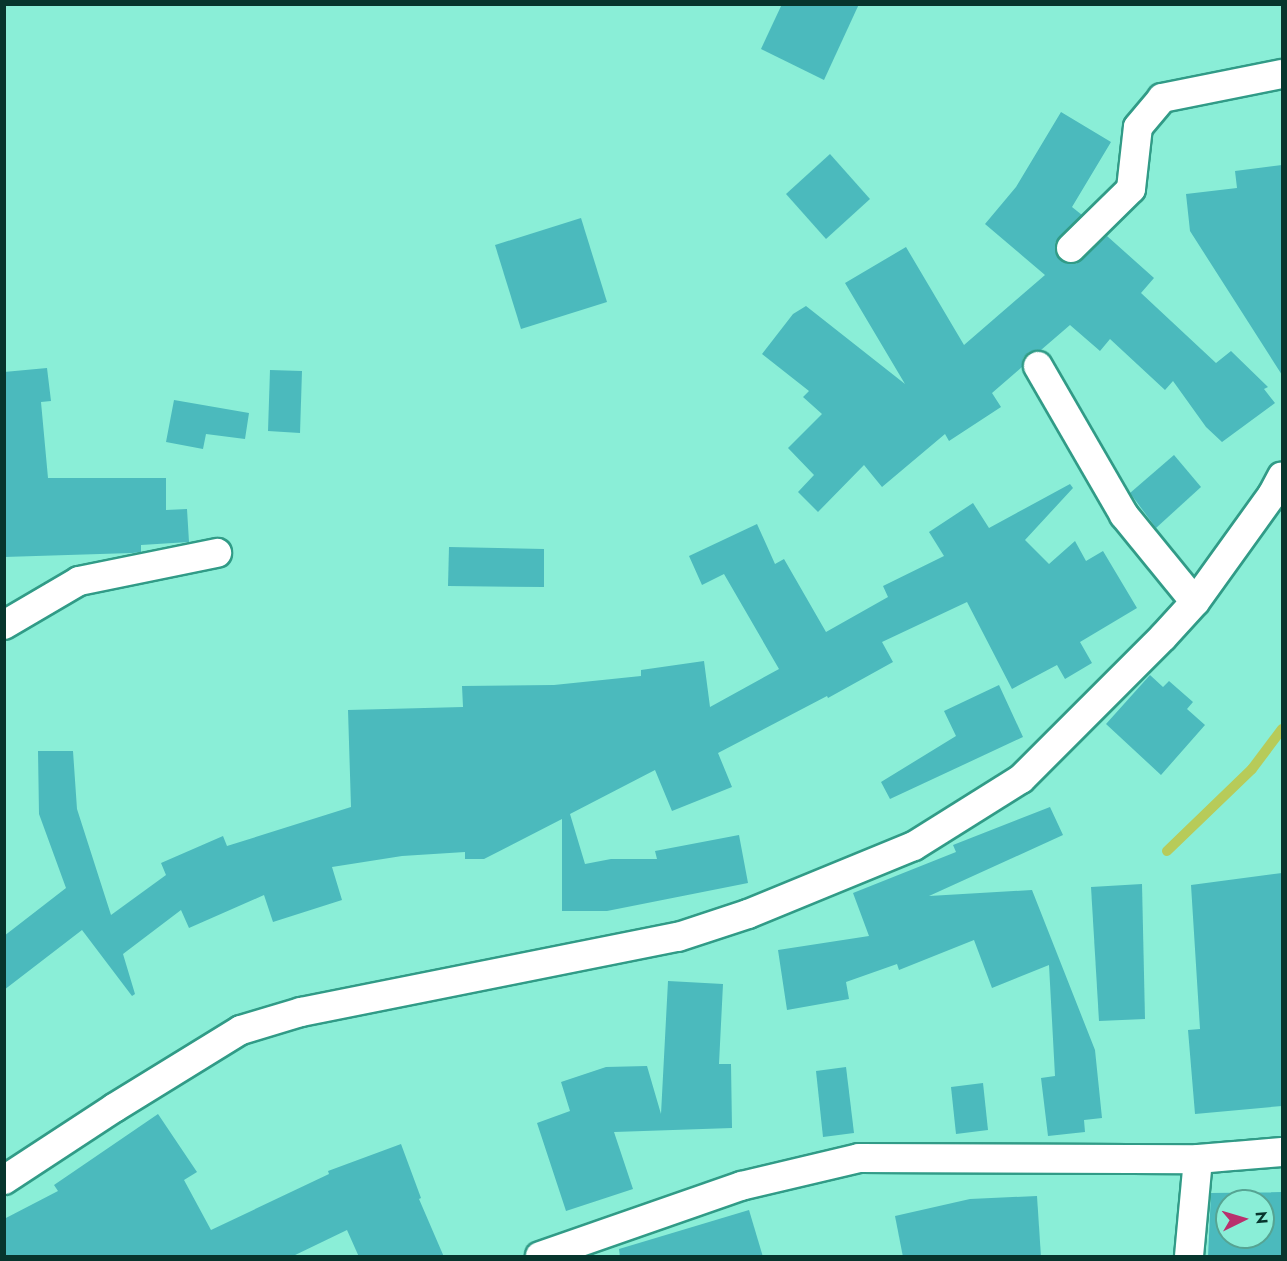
<!DOCTYPE html>
<style>
body{margin:0}
#map{position:relative;width:1287px;height:1261px;overflow:hidden;background:#8aeed7;font-family:Jost,sans-serif}
div>[style]{position:absolute}
[style*='--x']{left:calc(var(--x)*1px);top:calc(var(--y)*1px);width:calc(var(--w)*1px);rotate:calc(var(--a)*1deg)}
.stream>*{height:10px;margin:-5px;padding:0 5px;transform-origin:5px;border-radius:5px;background:#b7cb59}
.building>*{inset:0;background:#4bbabd}
.roads{filter:drop-shadow(2px 0 #319b87) drop-shadow(-2px 0 #319b87) drop-shadow(0 2px #319b87) drop-shadow(0 -2px #319b87)}
.street>*{height:28px;margin:-14px;padding:0 14px;transform-origin:14px;border-radius:14px;background:#fff}
span{translate:-50% -50%;white-space:nowrap;text-align:center;line-height:1.15;-webkit-text-stroke:4.5px #8aeed7;paint-order:stroke}
.frame{position:absolute;inset:0;border:6px solid #07352d;pointer-events:none}
.north{position:absolute;left:1215px;top:1189px;width:60px;height:60px;box-sizing:border-box;background:#8aeed7;border:2px solid #56a493;border-radius:50%;rotate:85deg;font-size:16px;font-weight:700;line-height:24px;text-align:center;color:#07352d}
.north::after{content:'';display:block;margin:auto;width:21px;height:27px;background:#b9306d;clip-path:polygon(50% 0,100% 100%,50% 72%,0 100%)}
</style>
<div id="map">
<div class="stream">
<div style="--x:1167;--y:851;--w:118;--a:-44"></div>
<div style="--x:1252;--y:769;--w:50;--a:-53.1"></div>
</div>
<div class="building">
<div style="clip-path:polygon(782px 4px,859px 4px,824px 80px,761px 49px)"></div>
<div style="clip-path:polygon(1061px 112px,1111px 142px,1072px 207px,1082px 215px,1055px 243px,1055px 252px,1059px 259px,1067px 264px,1076px 264px,1107px 236px,1154px 278px,1141px 293px,1216px 363px,1231px 351px,1268px 387px,1264px 389px,1275px 403px,1222px 442px,1206px 427px,1173px 381px,1165px 390px,1110px 339px,1100px 351px,1070px 325px,1041px 350px,1029px 352px,1023px 358px,1022px 367px,992px 393px,1001px 407px,949px 441px,945px 434px,882px 487px,864px 465px,818px 512px,798px 492px,814px 475px,788px 448px,822px 414px,803px 397px,809px 391px,762px 354px,793px 314px,806px 306px,905px 384px,845px 283px,906px 247px,964px 345px,1045px 275px,985px 224px,1016px 187px)"></div>
<div style="clip-path:polygon(830px 154px,870px 199px,826px 239px,786px 194px)"></div>
<div style="clip-path:polygon(1282px 165px,1282px 375px,1190px 231px,1186px 194px,1237px 188px,1235px 171px)"></div>
<div style="clip-path:polygon(581px 218px,607px 302px,521px 329px,495px 245px)"></div>
<div style="clip-path:polygon(47px 368px,51px 401px,41px 402px,48px 478px,166px 478px,166px 510px,187px 509px,189px 542px,141px 545px,141px 552px,132px 553px,4px 557px,4px 372px)"></div>
<div style="clip-path:polygon(270px 370px,302px 371px,300px 433px,268px 431px)"></div>
<div style="clip-path:polygon(174px 400px,249px 413px,245px 439px,206px 434px,203px 449px,166px 442px)"></div>
<div style="clip-path:polygon(1174px 455px,1201px 487px,1156px 528px,1130px 493px)"></div>
<div style="clip-path:polygon(1070px 484px,1073px 488px,1025px 540px,1049px 564px,1075px 541px,1086px 561px,1103px 551px,1137px 608px,1080px 642px,1092px 663px,1065px 679px,1057px 665px,1012px 689px,967px 602px,882px 642px,893px 662px,828px 698px,827px 696px,718px 753px,732px 787px,672px 811px,655px 770px,570px 814px,585px 864px,611px 859px,657px 859px,655px 851px,739px 835px,748px 883px,607px 911px,562px 911px,562px 819px,484px 859px,465px 859px,465px 852px,402px 856px,332px 867px,342px 900px,273px 922px,264px 895px,189px 928px,181px 910px,123px 954px,135px 994px,132px 996px,82px 930px,4px 990px,4px 936px,66px 888px,39px 814px,38px 751px,73px 751px,77px 809px,111px 915px,166px 875px,161px 863px,223px 836px,227px 846px,351px 807px,348px 710px,463px 707px,462px 686px,554px 685px,641px 676px,641px 670px,704px 661px,710px 707px,779px 669px,724px 574px,702px 585px,689px 556px,757px 524px,775px 564px,784px 559px,826px 632px,888px 597px,883px 586px,944px 556px,929px 532px,973px 503px,989px 528px)"></div>
<div style="clip-path:polygon(449px 547px,544px 549px,544px 587px,448px 586px)"></div>
<div style="clip-path:polygon(1150px 675px,1163px 687px,1169px 681px,1193px 702px,1187px 709px,1205px 725px,1161px 775px,1106px 724px)"></div>
<div style="clip-path:polygon(999px 685px,1023px 737px,890px 799px,881px 782px,956px 736px,944px 711px)"></div>
<div style="clip-path:polygon(1050px 807px,1063px 835px,929px 896px,1032px 890px,1095px 1050px,1102px 1118px,1084px 1120px,1085px 1132px,1048px 1136px,1041px 1078px,1055px 1076px,1049px 965px,992px 988px,974px 940px,899px 970px,897px 964px,846px 982px,849px 999px,787px 1010px,778px 950px,869px 936px,853px 893px,956px 852px,953px 845px)"></div>
<div style="clip-path:polygon(1282px 873px,1282px 1106px,1195px 1114px,1188px 1030px,1200px 1029px,1191px 885px)"></div>
<div style="clip-path:polygon(1142px 884px,1145px 1019px,1099px 1021px,1091px 887px)"></div>
<div style="clip-path:polygon(668px 981px,723px 984px,719px 1064px,731px 1064px,732px 1128px,614px 1132px,633px 1189px,566px 1211px,537px 1123px,570px 1111px,561px 1082px,606px 1067px,647px 1066px,661px 1114px)"></div>
<div style="clip-path:polygon(846px 1067px,854px 1133px,823px 1137px,816px 1071px)"></div>
<div style="clip-path:polygon(983px 1083px,988px 1130px,956px 1134px,951px 1087px)"></div>
<div style="clip-path:polygon(158px 1114px,197px 1172px,184px 1180px,211px 1230px,329px 1174px,328px 1171px,401px 1144px,421px 1198px,419px 1199px,444px 1257px,359px 1257px,347px 1230px,291px 1257px,4px 1257px,4px 1219px,58px 1191px,54px 1185px)"></div>
<div style="clip-path:polygon(evenodd,1282px 1192px,1282px 1257px,1208px 1257px,1211px 1193px,1282px 1192px,1227px 1201px,1263px 1201px,1263px 1237px,1227px 1237px,1227px 1201px)"></div>
<div style="clip-path:polygon(1037px 1196px,1041px 1257px,903px 1257px,895px 1216px,970px 1199px)"></div>
<div style="clip-path:polygon(749px 1210px,763px 1257px,620px 1257px,619px 1249px)"></div>
</div>
<div class="roads">
<div class="street">
<div style="--x:1071;--y:248;--w:84;--a:-44.5"></div>
<div style="--x:1131;--y:189;--w:62;--a:-83.6"></div>
<div style="--x:1138;--y:127;--w:38;--a:-50"></div>
<div style="--x:1162;--y:98;--w:122;--a:-11.3"></div>
<div style="--x:1038;--y:366;--w:172;--a:60"></div>
<div style="--x:1124;--y:515;--w:112;--a:50.8"></div>
<div style="--x:4;--y:625;--w:87;--a:-30.4"></div>
<div style="--x:79;--y:581;--w:141;--a:-11.5"></div>
<div style="--x:4;--y:1180;--w:131;--a:-33.2"></div>
<div style="--x:114;--y:1108;--w:149;--a:-31.6"></div>
<div style="--x:241;--y:1030;--w:63;--a:-16.7"></div>
<div style="--x:301;--y:1012;--w:384;--a:-11.3"></div>
<div style="--x:678;--y:937;--w:74;--a:-18.2"></div>
<div style="--x:748;--y:914;--w:179;--a:-22.3"></div>
<div style="--x:914;--y:846;--w:126;--a:-32.1"></div>
<div style="--x:1021;--y:779;--w:201;--a:-45"></div>
<div style="--x:1163;--y:637;--w:47;--a:-47.6"></div>
<div style="--x:1195;--y:602;--w:132;--a:-54.3"></div>
<div style="--x:1272;--y:495;--w:21;--a:-62"></div>
<div style="--x:540;--y:1256;--w:213;--a:-19.2"></div>
<div style="--x:741;--y:1186;--w:121;--a:-13.3"></div>
<div style="--x:859;--y:1158;--w:339;--a:0.2"></div>
<div style="--x:1198;--y:1159;--w:84;--a:-4.8"></div>
<div style="--x:1189;--y:1256;--w:97;--a:-84.7"></div>
</div>
</div>
<div class="frame"></div>
<div class="north">N</div>
</div>
